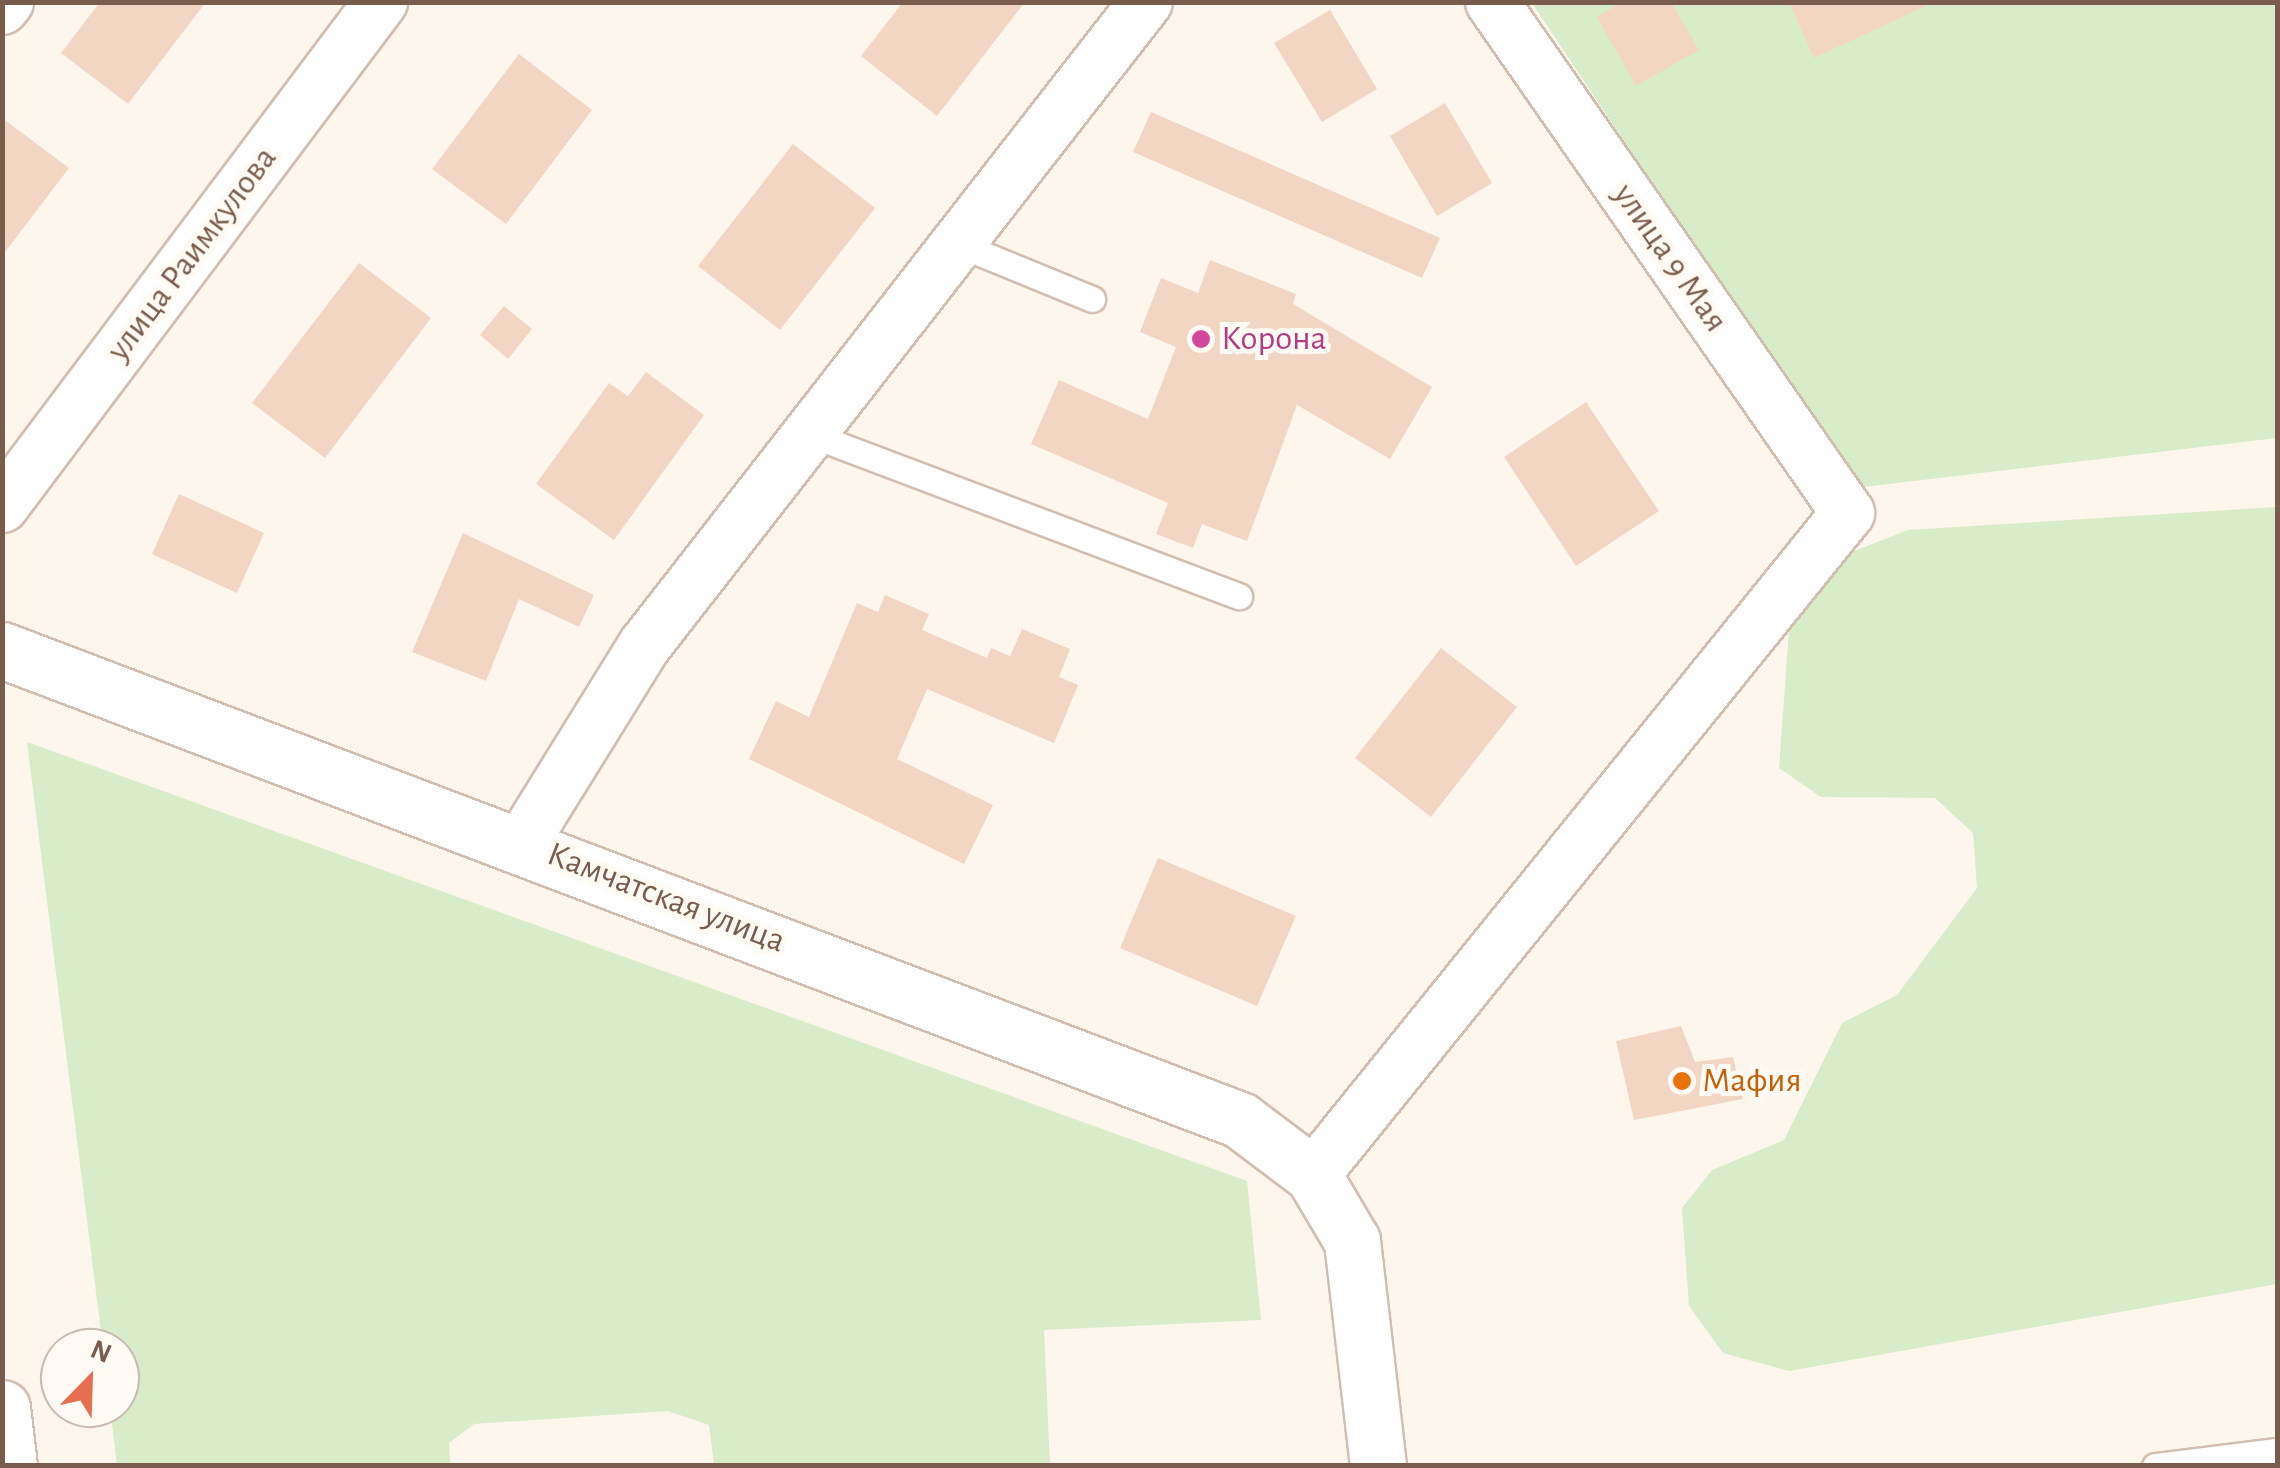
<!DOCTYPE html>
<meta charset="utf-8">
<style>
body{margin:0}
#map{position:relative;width:2280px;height:1468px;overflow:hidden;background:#fdf6ec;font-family:"Alegreya Sans",sans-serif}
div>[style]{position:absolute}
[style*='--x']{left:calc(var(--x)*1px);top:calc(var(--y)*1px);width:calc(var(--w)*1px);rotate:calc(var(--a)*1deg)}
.green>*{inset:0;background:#d8ecc9}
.building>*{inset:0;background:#f3d5c3}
.roads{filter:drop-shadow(2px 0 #d1beb0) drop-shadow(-2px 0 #d1beb0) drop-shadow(0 2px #d1beb0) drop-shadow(0 -2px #d1beb0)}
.lane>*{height:25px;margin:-12.5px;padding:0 12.5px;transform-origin:12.5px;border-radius:12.5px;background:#fff}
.street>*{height:52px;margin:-26px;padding:0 26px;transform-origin:26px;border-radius:26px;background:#fff}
.secondary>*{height:55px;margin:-27.5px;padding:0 27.5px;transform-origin:27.5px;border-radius:27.5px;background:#fff}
.dots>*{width:28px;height:28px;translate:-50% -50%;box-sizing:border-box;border:5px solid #fffaf3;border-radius:50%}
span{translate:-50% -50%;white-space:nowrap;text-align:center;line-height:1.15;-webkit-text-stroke:10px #fffaf3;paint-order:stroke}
.street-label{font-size:35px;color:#7a5c4d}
.hotel-label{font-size:35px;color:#b23c85}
.left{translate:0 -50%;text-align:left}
.food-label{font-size:35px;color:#c56008}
.frame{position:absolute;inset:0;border:5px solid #7a5c4d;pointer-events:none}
.north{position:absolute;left:40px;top:1328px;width:100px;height:100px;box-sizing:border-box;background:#fffaf3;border:2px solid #cabbb1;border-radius:50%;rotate:23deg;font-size:28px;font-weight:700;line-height:40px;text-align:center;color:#7a5c4d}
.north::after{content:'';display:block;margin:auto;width:35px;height:45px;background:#e76f51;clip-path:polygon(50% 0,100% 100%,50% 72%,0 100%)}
</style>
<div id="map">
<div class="green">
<div style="clip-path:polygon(1532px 3px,2277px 3px,2277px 438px,1855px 488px)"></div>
<div style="clip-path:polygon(2277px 507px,2277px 1284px,1789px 1371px,1723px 1353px,1689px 1306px,1682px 1208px,1712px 1170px,1784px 1140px,1842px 1023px,1897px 995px,1977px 888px,1973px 833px,1935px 798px,1821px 797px,1779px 768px,1789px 630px,1852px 552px,1908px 530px)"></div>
<div style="clip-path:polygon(27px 742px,1247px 1181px,1261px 1320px,1044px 1330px,1050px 1465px,714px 1465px,709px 1425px,668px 1411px,474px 1424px,449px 1443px,450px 1465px,117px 1465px,110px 1408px,120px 1408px,120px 1348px,103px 1348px)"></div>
</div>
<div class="building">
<div style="clip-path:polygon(100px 2px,206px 2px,128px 104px,61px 53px)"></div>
<div style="clip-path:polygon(903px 2px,1025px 2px,937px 116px,861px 56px)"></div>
<div style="clip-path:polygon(1622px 2px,1671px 2px,1699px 50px,1636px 86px,1597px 17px)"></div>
<div style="clip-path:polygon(1789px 2px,1934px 2px,1814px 58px)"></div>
<div style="clip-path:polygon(1330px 10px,1377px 89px,1322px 122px,1274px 43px)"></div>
<div style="clip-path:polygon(519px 54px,592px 110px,506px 224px,432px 169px)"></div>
<div style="clip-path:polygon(1445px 103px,1492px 183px,1437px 216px,1390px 136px)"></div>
<div style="clip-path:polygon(1151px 112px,1440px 238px,1422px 278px,1133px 152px)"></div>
<div style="clip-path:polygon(2px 118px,69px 168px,2px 256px)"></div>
<div style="clip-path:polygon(793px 144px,875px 208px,780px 330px,698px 266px)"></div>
<div style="clip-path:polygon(1210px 260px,1296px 294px,1293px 304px,1432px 387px,1390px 459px,1297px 405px,1247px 541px,1202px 524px,1193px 548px,1156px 534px,1168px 503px,1031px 444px,1059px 380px,1148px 419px,1176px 347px,1140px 332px,1161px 278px,1198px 293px)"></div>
<div style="clip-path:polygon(359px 263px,431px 318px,325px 458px,252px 403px)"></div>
<div style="clip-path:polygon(504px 306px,532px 329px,508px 359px,480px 335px)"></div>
<div style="clip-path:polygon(646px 372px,704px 415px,614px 540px,536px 484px,609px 383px,628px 396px)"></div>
<div style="clip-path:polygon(1586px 402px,1659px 511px,1576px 566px,1504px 457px)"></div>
<div style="clip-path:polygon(179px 494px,264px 533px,237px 593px,152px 554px)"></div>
<div style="clip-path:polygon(463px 533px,594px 595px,579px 627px,519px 599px,486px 681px,412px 652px)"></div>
<div style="clip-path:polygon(885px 595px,929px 614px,922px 630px,987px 658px,991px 648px,1010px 656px,1022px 629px,1070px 649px,1059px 677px,1078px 685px,1054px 743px,927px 689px,897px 759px,993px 805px,964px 864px,749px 759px,776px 701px,809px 717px,857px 603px,878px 612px)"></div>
<div style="clip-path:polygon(1441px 648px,1517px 707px,1431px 817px,1355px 758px)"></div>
<div style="clip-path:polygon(1158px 858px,1296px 916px,1257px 1006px,1120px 948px)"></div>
<div style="clip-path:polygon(1681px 1026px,1695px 1062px,1733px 1057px,1743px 1099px,1634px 1120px,1616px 1041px)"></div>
</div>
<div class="roads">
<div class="lane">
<div style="--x:958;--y:244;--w:145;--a:22.3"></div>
<div style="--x:807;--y:433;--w:462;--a:20.7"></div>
<div style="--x:2155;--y:1466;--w:122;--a:-7.1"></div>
</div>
<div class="street">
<div style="--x:2;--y:8;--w:8;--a:-50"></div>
<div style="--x:2;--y:506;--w:631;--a:-53.06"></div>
<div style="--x:522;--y:843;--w:233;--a:-58.2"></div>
<div style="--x:645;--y:645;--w:815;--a:-52.08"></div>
<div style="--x:1313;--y:1175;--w:851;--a:-51.06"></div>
<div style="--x:1848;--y:513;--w:623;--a:-124.86"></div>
</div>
<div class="secondary">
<div style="--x:2;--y:650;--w:1324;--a:20.79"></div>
<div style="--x:1240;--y:1120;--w:91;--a:37"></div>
<div style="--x:1313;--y:1175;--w:77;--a:59.4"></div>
<div style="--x:1352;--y:1241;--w:226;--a:83.4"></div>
<div style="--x:2;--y:1408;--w:58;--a:83.1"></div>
</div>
</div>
<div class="dots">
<div style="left:1201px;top:339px;background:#d1479c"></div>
<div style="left:1682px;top:1081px;background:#e8710a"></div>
</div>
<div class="street-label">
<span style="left:192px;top:254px;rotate:-53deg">улица Раимкулова</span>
<span style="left:1670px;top:258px;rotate:55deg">улица 9 Мая</span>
<span style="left:666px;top:898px;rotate:21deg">Камчатская улица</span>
</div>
<div class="hotel-label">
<span class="left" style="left:1221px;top:339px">Корона</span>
</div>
<div class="food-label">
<span class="left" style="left:1702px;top:1081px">Мафия</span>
</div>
<div class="frame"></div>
<div class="north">N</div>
</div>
